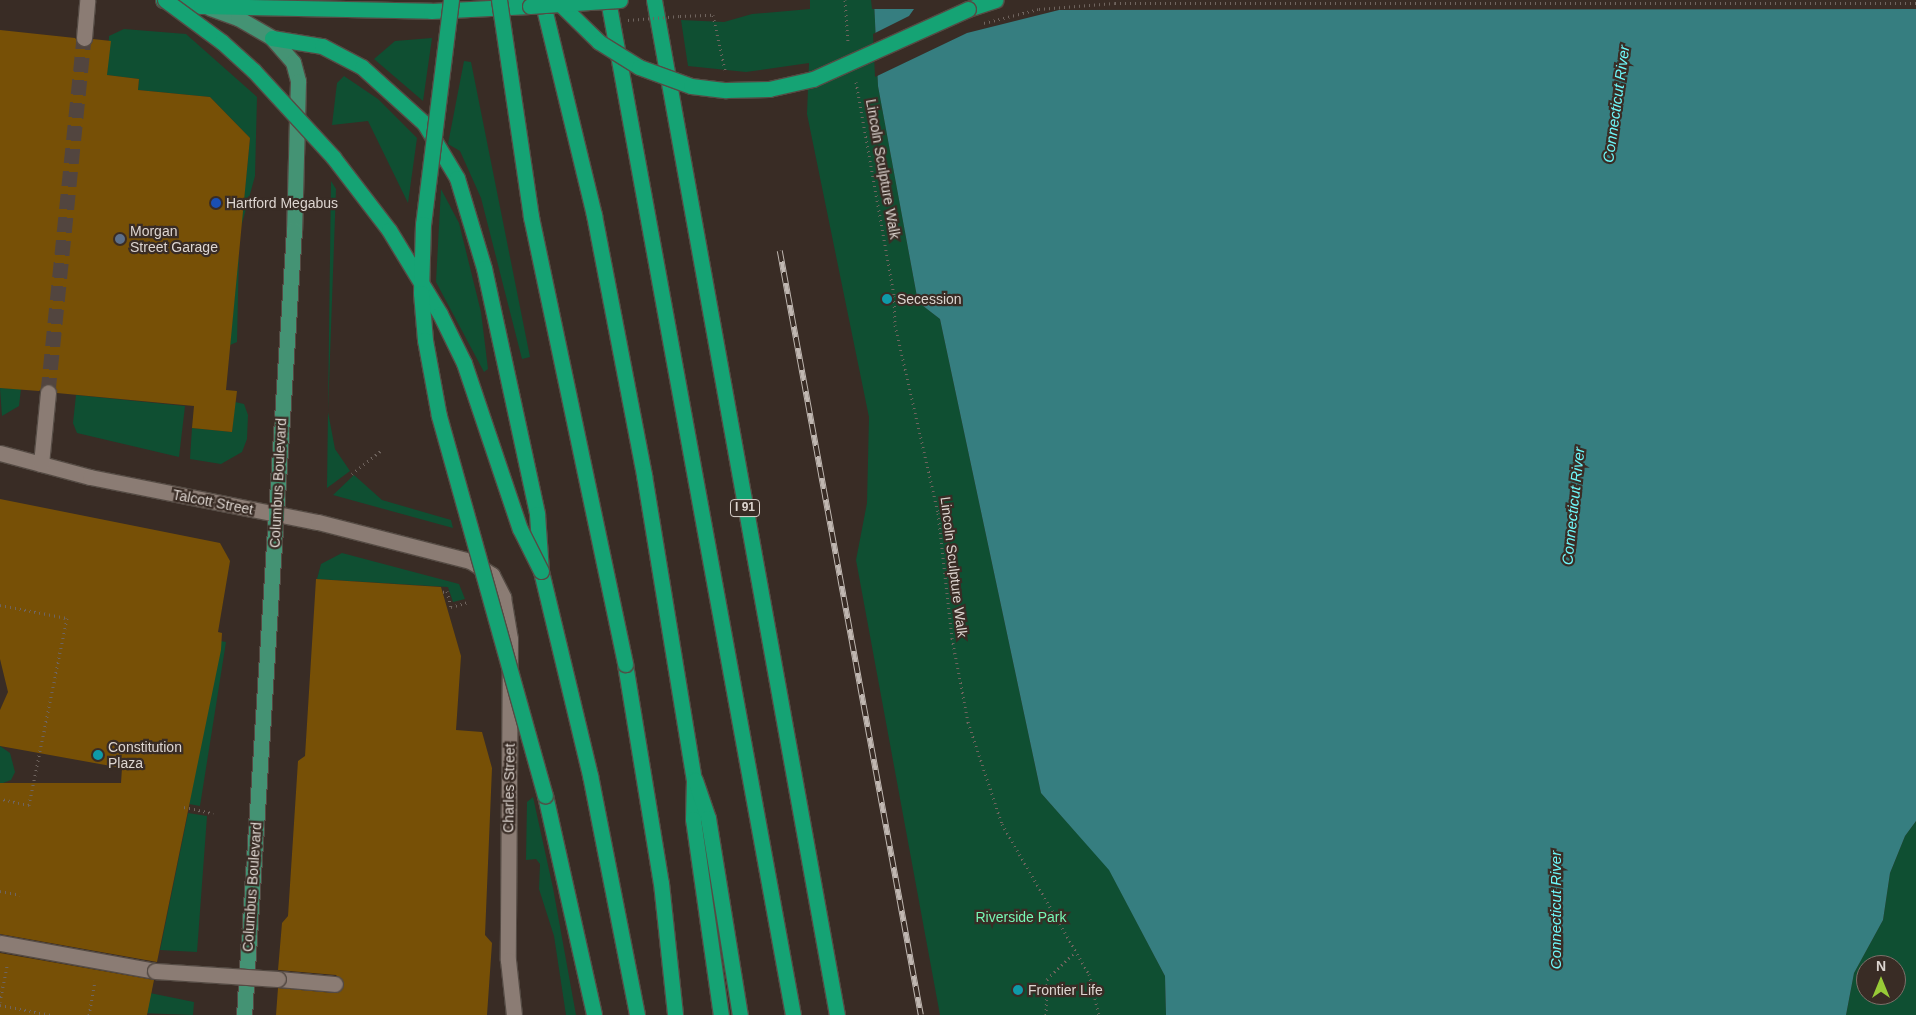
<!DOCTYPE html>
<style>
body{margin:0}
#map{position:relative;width:1916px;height:1015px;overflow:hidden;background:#392c25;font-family:Arial,sans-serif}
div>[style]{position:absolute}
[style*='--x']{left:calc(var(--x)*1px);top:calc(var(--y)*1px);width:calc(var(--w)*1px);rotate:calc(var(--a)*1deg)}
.green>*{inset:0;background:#0f4f32}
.water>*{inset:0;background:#367e80}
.pier>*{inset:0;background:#392c25}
.building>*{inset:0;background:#775006}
.minor-tunnel>*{height:15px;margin-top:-7.5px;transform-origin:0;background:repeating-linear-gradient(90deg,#52453f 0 15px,transparent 0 23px)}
.path>*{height:3px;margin-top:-1.5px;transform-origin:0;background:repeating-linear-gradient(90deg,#6f645e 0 1px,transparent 0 5px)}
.roads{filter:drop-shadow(1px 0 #554b44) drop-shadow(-1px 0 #554b44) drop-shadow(0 1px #554b44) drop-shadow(0 -1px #554b44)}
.minor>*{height:15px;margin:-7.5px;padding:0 7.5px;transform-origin:7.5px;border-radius:7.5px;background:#8b7c74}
.major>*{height:15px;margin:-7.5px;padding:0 7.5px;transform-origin:7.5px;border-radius:7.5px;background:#449374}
.highway>*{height:15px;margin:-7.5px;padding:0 7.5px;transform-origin:7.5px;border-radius:7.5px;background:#15a374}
.rail>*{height:5.5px;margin-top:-2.75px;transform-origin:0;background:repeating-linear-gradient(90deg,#392c25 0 11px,#c0b7b1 0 22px);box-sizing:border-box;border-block:1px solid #c0b7b1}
.path-bridge>*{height:3px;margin-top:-1.5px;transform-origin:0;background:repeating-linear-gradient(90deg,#6f645e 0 1px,transparent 0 5px)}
.bridges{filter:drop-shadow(1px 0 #554b44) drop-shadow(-1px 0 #554b44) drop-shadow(0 1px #554b44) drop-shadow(0 -1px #554b44)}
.minor-bridge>*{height:15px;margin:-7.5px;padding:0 7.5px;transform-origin:7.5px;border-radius:7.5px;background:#8b7c74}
.highway-bridge>*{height:15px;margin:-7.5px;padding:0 7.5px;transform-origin:7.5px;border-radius:7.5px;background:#15a374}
.dots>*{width:14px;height:14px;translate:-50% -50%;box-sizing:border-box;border:2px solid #392c25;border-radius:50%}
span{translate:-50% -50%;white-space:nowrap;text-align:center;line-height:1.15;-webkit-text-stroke:4.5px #392c25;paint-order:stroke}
.shield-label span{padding:1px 4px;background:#392c25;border:1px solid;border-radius:4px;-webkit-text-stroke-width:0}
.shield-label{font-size:12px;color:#ddd5d0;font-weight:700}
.street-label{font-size:14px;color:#ddd5d0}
.poi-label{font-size:14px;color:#ddd5d0}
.left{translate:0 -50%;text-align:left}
.park-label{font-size:14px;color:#77f8b5}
.water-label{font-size:15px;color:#6ff9fb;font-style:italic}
.north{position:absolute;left:1856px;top:955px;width:50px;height:50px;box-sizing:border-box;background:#392c25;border:1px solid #7b7069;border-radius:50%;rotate:0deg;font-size:14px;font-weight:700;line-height:20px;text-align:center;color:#ddd5d0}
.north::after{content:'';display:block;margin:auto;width:18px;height:22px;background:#98cb37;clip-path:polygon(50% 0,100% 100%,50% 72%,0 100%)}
</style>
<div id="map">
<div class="green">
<div style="clip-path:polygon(810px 0,874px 0,878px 86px,918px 302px,940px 319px,1041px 793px,1109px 869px,1165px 976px,1166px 1015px,940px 1015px,856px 560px,867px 503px,869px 417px,807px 114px,809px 63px,746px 72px,688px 66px,681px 20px,724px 22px,752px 14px,810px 9px)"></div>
<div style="clip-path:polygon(124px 29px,186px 34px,257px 97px,255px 176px,241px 227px,250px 138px,210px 97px,138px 90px,139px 79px,107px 75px,109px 36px)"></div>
<div style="clip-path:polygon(432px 38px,423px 101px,374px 59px,395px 41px)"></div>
<div style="clip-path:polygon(464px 61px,471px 62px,530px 357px,522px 359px,481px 198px,460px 151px,448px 144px)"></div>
<div style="clip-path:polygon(344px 76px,378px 99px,417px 138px,408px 203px,368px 121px,332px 125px,337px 83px)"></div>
<div style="clip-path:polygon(331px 181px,336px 189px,328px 412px,335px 449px,350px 471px,327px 488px)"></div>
<div style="clip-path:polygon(441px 189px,459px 223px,481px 312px,488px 369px,484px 372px,436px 282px)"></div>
<div style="clip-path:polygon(239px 251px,237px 342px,230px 345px)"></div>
<div style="clip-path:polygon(0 388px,21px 389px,19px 406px,2px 416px)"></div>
<div style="clip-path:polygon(76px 395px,185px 406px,179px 457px,77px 433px,73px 423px)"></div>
<div style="clip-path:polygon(235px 402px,244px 404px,248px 415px,247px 439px,242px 452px,221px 464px,190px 459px,192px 428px,232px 432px)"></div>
<div style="clip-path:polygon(354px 475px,382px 500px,451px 520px,453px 528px,333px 495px)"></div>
<div style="clip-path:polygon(342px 553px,459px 584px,465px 599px,453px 602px,448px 587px,317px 579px,321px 564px)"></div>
<div style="clip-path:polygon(220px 641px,226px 642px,200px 806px,189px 804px)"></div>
<div style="clip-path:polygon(0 746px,10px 753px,15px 772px,11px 780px,3px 783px,0 783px)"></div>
<div style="clip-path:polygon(533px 797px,553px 888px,576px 1015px,566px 1015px,554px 936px,539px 889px,540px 864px,536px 859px,526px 860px,527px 802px)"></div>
<div style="clip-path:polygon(188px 813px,207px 816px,197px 952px,160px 950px)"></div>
<div style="clip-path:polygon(evenodd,1916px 821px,1916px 1015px,1846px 1015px,1854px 973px,1883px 920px,1890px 873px,1905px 836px,1916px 821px,1866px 965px,1896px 965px,1896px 995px,1866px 995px,1866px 965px)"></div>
<div style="clip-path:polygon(145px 992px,194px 1002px,193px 1015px,140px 1013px)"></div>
</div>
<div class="water">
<div style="clip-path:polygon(874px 0,1916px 0,1916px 821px,1905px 836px,1890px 873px,1883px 920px,1854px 973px,1846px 1015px,1166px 1015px,1165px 976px,1109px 870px,1041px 793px,940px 319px,918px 302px,878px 86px)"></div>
</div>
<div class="pier">
<div style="clip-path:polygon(871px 0,1916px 0,1916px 9px,1059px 10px,967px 33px,875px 77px,873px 34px,909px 16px,914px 9px,872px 9px)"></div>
</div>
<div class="building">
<div style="clip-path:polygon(0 30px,75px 38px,83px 47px,93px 39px,111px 41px,107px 75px,139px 79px,138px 90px,210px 97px,250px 138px,226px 390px,237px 391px,232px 432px,192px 428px,194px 406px,57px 393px,49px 383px,39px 391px,0 388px)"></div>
<div style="clip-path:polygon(0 499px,220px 543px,230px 561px,218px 632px,222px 633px,221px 650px,157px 962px,0 934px,0 783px,121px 783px,122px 768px,0 746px,0 710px,8px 692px,0 659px)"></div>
<div style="clip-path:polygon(316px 579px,441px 587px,461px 656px,456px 730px,482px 732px,492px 768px,485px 935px,492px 943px,487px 1015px,276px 1015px,278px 988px,334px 993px,344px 985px,336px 975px,278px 970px,282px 923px,288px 916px,298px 761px,305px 756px)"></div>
<div style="clip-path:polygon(0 953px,154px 980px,147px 1015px,0 1015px)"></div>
</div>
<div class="minor-tunnel">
<div style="--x:48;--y:392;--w:356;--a:-84.2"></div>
</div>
<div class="path">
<div style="--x:845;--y:0;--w:42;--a:85.9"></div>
<div style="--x:1039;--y:9;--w:76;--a:-4.5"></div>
<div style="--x:1115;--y:3;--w:801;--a:0"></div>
<div style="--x:680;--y:16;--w:33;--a:-2"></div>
<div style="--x:713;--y:15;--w:56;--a:77.7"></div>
<div style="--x:856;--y:82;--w:217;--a:79.9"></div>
<div style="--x:894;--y:296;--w:29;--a:88"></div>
<div style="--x:895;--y:325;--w:193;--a:77.1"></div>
<div style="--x:938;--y:513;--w:126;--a:83.6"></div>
<div style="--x:952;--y:638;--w:86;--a:79.2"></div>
<div style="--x:968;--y:722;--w:108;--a:71.6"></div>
<div style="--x:1002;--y:824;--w:173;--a:59.9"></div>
<div style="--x:1089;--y:974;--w:42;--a:76.3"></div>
<div style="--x:352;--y:474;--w:38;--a:-39"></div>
<div style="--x:443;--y:592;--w:4;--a:-14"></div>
<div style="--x:447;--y:591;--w:16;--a:76"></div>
<div style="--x:451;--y:607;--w:19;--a:-16"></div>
<div style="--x:0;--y:605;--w:68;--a:11"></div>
<div style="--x:67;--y:618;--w:191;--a:101.5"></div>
<div style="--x:29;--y:805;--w:30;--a:-168"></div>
<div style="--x:184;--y:807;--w:30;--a:12"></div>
<div style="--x:0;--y:891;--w:20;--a:11"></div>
<div style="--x:0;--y:1002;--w:38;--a:-79"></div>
<div style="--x:0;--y:1005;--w:52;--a:11.1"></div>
<div style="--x:89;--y:1015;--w:35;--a:-80"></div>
<div style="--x:1046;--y:1015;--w:36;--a:-88"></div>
<div style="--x:1047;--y:979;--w:40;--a:-44"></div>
</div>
<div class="roads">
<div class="minor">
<div style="--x:84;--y:38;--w:38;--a:-85"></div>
<div style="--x:0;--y:453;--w:93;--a:14.9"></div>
<div style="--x:90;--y:477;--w:232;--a:11.2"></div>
<div style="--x:318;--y:522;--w:157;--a:14.4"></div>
<div style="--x:470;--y:561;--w:26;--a:32"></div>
<div style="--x:492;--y:575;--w:25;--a:63"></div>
<div style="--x:503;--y:597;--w:43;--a:80.5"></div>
<div style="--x:510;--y:639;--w:321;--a:90.4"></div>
<div style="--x:508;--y:960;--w:55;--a:83.8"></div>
<div style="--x:41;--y:464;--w:72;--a:-84.4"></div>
<div style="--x:0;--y:943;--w:158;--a:10.2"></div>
<div style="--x:278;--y:979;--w:57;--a:5"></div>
</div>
<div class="major">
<div style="--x:210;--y:8;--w:30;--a:20"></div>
<div style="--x:238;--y:18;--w:39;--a:30"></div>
<div style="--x:272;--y:38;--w:32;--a:49"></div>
<div style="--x:293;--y:62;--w:20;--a:75"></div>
<div style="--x:298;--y:81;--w:149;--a:91.5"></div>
<div style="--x:294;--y:230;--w:787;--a:93.64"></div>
</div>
<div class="highway">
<div style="--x:163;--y:0;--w:38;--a:9"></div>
<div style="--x:201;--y:6;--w:230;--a:1.2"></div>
<div style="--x:431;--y:11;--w:99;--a:-2.9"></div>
<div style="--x:542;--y:0;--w:221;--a:76.4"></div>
<div style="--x:594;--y:215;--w:265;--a:79.1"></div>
<div style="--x:644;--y:475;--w:308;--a:80.7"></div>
<div style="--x:694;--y:779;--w:40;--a:91.4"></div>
<div style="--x:693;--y:819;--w:198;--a:81.9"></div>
<div style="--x:608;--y:0;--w:1032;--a:79.67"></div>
<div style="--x:654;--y:0;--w:1031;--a:79.78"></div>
<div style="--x:968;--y:9;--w:29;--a:-18"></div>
<div style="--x:272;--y:38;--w:51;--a:9.1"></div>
<div style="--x:322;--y:46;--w:45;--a:27.7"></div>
<div style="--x:362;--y:67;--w:84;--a:42.1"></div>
<div style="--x:424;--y:123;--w:64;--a:59"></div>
<div style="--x:457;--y:178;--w:94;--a:73.3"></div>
<div style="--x:484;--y:268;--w:252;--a:77.8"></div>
<div style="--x:537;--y:514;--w:57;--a:86"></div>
<div style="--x:541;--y:571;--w:210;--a:76.5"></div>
<div style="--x:590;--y:775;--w:245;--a:78.9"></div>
<div style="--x:625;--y:664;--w:222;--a:80.7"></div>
<div style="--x:661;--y:883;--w:133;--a:83.9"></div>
<div style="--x:695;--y:780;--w:40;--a:71.1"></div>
<div style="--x:708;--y:818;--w:200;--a:80.8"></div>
<div style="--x:545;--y:795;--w:225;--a:77.4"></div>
</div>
</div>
<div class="rail">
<div style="--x:780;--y:251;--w:777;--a:79.54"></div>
</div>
<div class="path-bridge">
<div style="--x:628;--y:20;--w:52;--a:-4.4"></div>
<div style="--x:984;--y:23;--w:57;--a:-14.3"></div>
</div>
<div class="bridges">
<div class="minor-bridge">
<div style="--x:155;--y:971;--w:123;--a:3.7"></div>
</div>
<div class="highway-bridge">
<div style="--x:165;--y:0;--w:71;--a:36.4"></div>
<div style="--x:222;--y:42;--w:43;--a:42.2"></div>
<div style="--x:254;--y:71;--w:117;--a:47.4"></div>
<div style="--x:333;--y:157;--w:92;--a:52.5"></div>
<div style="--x:389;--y:230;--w:98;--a:58.7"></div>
<div style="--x:440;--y:314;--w:55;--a:63.9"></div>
<div style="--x:464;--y:363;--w:175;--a:71.4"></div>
<div style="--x:520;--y:529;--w:47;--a:63.4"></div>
<div style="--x:451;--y:0;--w:226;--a:97.1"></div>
<div style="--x:423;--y:224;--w:69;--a:91.7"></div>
<div style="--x:421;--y:293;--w:47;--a:85.1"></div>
<div style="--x:425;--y:340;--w:77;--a:79.6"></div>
<div style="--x:439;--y:416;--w:394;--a:74.4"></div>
<div style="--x:499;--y:0;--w:219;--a:81.6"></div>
<div style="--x:531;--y:217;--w:457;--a:78.1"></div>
<div style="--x:556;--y:0;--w:60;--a:44.3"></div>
<div style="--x:599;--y:42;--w:47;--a:32"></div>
<div style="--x:639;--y:67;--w:55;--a:20.1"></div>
<div style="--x:691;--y:86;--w:35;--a:7"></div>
<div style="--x:726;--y:90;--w:43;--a:-1.3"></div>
<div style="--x:769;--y:89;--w:45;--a:-12.8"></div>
<div style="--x:813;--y:79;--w:170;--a:-24.3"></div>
<div style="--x:530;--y:6;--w:90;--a:-3.8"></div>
</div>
</div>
<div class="dots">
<div style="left:216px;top:203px;background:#1a4fb4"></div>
<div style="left:120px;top:239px;background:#5c6f8a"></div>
<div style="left:887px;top:299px;background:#0f9aa8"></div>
<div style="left:98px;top:755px;background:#0f9aa8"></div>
<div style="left:1018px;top:990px;background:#0f9aa8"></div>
</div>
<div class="shield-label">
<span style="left:745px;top:508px">I 91</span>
</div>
<div class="street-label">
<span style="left:883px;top:169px;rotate:80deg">Lincoln Sculpture Walk</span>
<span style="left:278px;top:483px;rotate:-87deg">Columbus Boulevard</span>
<span style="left:213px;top:502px;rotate:11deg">Talcott Street</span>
<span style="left:954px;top:567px;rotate:83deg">Lincoln Sculpture Walk</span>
<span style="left:509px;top:788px;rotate:-89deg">Charles Street</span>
<span style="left:252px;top:887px;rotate:-86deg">Columbus Boulevard</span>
</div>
<div class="poi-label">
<span class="left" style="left:226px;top:203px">Hartford Megabus</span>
<span class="left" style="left:130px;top:239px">Morgan<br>Street Garage</span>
<span class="left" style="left:897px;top:299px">Secession</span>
<span class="left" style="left:108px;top:755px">Constitution<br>Plaza</span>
<span class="left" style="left:1028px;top:990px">Frontier Life</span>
</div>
<div class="park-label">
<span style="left:1021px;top:917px">Riverside Park</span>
</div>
<div class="water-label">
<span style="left:1616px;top:104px;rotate:-82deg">Connecticut River</span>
<span style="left:1573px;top:506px;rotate:-84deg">Connecticut River</span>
<span style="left:1556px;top:910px;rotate:-90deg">Connecticut River</span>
</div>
<div class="north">N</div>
</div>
